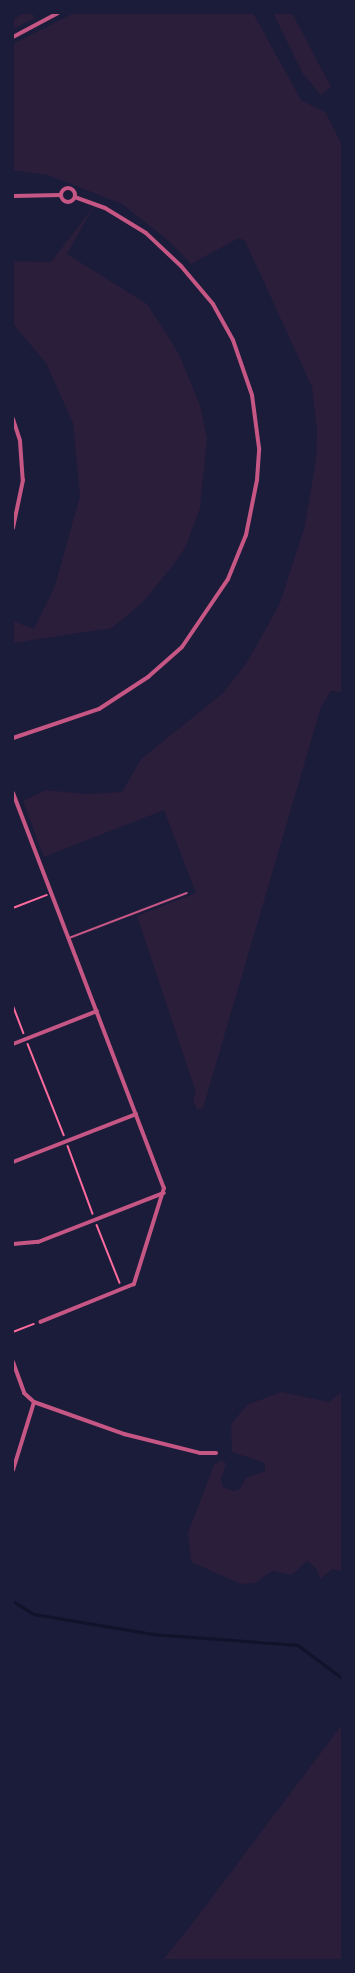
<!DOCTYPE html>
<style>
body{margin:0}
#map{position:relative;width:355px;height:1973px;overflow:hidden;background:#1b1b3a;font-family:"IBM Plex Sans",sans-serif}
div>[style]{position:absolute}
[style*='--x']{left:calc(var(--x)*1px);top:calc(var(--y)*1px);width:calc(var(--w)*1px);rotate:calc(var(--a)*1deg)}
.green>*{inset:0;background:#2a1e3b}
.stream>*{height:2.5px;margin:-1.25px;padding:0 1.25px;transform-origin:1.25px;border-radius:1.25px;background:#12122b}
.path>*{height:1.5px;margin:-0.75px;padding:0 0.75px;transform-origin:0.75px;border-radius:0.75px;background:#ff6b9d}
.service>*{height:2px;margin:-1px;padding:0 1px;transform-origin:1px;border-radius:1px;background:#c65784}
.minor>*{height:4px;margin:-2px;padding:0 2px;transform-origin:2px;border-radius:2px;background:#c65784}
.minor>.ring{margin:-2px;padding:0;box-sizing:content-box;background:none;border:4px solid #c65784;border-radius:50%}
span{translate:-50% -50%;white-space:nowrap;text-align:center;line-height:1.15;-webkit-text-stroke:4px #1b1b3a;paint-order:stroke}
.frame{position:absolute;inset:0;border:14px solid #1b1b3a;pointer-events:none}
</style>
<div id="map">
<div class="green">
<div style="clip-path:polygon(23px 13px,32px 13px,35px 18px,13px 29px,13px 20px)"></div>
<div style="clip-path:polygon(74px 13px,253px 13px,301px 100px,326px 113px,342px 145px,342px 692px,331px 691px,321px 707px,203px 1108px,197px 1110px,193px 1099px,196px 1092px,137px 916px,196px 893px,164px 810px,44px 857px,23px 801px,46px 790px,85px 794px,122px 792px,141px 759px,223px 693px,248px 661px,280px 603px,304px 529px,316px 461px,317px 429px,312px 387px,245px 241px,239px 238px,191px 264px,169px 241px,122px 204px,48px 175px,13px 170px,13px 44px)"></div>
<div style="clip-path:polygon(273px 13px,292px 13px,331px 87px,321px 95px,303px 74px)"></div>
<div style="clip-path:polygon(94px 206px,67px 254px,147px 304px,179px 354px,201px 408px,207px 439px,200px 508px,186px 546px,174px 564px,143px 602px,112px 628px,13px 643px,13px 621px,34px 629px,55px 586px,80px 496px,73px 423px,46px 363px,13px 324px,13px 261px,51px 262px)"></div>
<div style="clip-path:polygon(342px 1391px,342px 1571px,332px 1569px,320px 1579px,316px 1568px,307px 1561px,292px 1575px,272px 1571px,255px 1583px,241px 1584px,191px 1562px,188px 1533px,214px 1465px,221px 1460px,226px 1463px,221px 1479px,223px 1487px,234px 1491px,240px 1489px,246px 1478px,265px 1471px,265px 1463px,232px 1452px,231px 1424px,241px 1412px,249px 1404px,281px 1392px,329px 1402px)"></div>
<div style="clip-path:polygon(341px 1726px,342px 1960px,163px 1960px,195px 1920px)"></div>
</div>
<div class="stream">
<div style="--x:13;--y:1601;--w:25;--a:32"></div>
<div style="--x:34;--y:1614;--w:120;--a:9.6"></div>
<div style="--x:152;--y:1634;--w:146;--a:4.3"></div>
<div style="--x:298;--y:1645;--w:55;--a:36.9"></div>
</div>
<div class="path">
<div style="--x:13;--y:908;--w:36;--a:-21"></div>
<div style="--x:13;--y:1005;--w:30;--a:69"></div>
<div style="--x:28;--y:1044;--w:98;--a:68.4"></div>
<div style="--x:68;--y:1146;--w:72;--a:69.8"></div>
<div style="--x:97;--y:1225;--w:62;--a:68.4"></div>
<div style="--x:13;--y:1332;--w:22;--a:-21"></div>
</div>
<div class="service">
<div style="--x:69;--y:938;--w:126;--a:-20.9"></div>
</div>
<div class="minor">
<div style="--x:13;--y:37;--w:51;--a:-28.1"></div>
<div class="ring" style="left:61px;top:188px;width:10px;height:10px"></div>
<div style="--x:13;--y:196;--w:48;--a:-1.2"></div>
<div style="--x:13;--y:419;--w:23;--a:72"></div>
<div style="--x:20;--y:441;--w:39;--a:86"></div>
<div style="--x:23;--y:480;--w:49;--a:101.8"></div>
<div style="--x:13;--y:738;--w:91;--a:-18.6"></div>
<div style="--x:99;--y:709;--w:59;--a:-33.1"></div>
<div style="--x:148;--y:677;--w:45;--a:-41.4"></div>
<div style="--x:182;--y:647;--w:82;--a:-55.9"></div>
<div style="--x:228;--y:579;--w:48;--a:-67.8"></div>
<div style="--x:246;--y:535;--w:56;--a:-78.7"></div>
<div style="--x:257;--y:480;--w:32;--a:-86"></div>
<div style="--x:259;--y:448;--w:53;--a:-97.5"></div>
<div style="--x:252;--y:395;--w:58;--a:-109.1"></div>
<div style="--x:233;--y:340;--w:41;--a:-119.1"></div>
<div style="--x:213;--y:304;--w:50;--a:-130.1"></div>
<div style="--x:181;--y:266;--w:48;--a:-136.7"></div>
<div style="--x:146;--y:233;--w:48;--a:-148.6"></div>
<div style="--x:105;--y:208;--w:32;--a:-160"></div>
<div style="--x:13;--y:793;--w:423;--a:69.1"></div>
<div style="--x:164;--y:1188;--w:101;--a:107.4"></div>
<div style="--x:134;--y:1284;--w:101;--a:158"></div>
<div style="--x:13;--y:1044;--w:90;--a:-21.4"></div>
<div style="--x:13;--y:1162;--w:132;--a:-21.3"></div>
<div style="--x:13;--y:1244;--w:25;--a:-5"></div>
<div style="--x:38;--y:1242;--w:135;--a:-21.3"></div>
<div style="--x:13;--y:1362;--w:33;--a:70"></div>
<div style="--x:24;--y:1393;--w:13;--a:42"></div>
<div style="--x:34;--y:1402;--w:96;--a:19.6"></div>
<div style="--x:124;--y:1434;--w:78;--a:14"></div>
<div style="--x:200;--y:1453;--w:16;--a:0"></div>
<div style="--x:13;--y:1470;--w:71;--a:-72.8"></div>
</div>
<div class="frame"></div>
</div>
